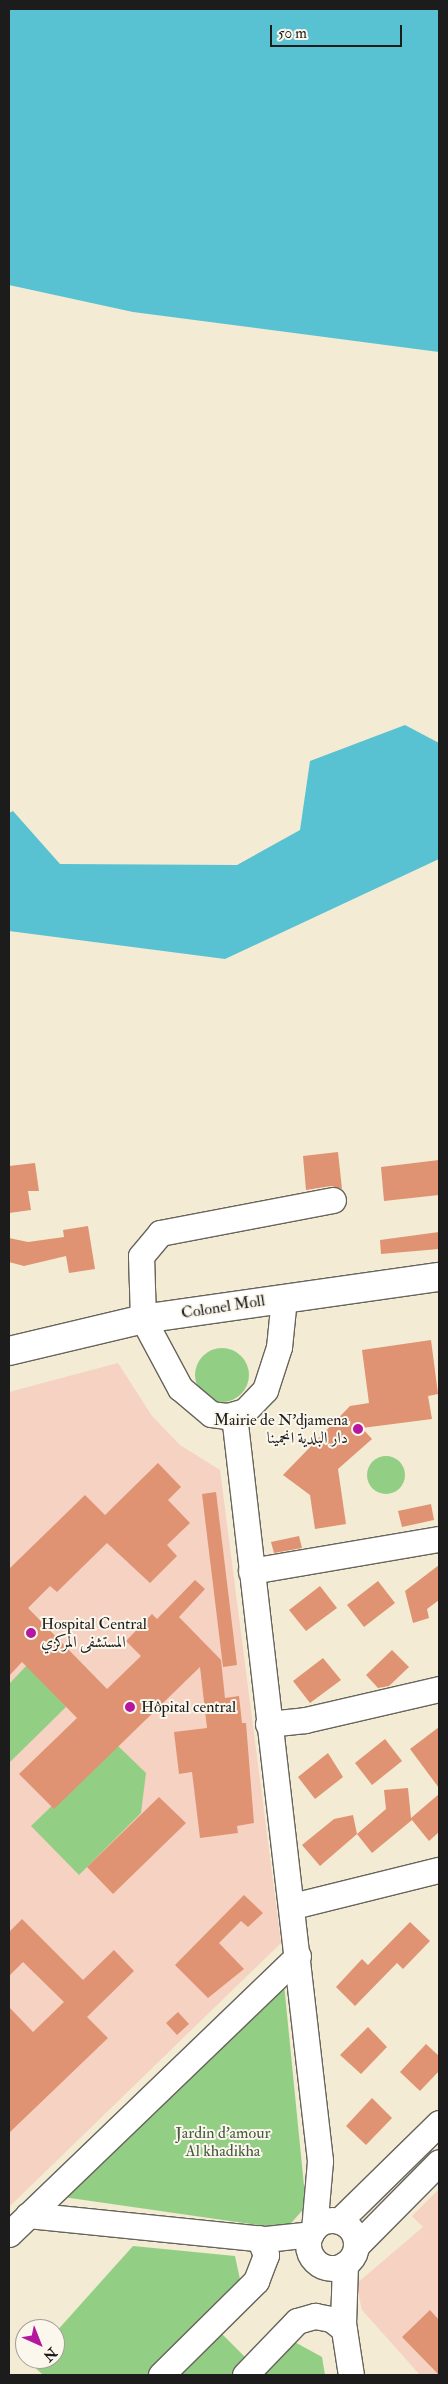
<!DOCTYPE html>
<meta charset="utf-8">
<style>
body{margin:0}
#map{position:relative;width:448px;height:2384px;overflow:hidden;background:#f3ebd3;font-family:"IM FELL Double Pica",Amiri,serif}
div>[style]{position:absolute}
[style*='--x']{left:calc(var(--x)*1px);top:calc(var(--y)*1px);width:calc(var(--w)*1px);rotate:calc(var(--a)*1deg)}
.built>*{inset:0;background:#f6d2c3}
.green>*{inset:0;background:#92cf85}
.round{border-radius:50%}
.water>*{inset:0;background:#58c2d2}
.building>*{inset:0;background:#df9373}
.roads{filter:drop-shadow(1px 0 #67645c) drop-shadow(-1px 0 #67645c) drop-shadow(0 1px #67645c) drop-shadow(0 -1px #67645c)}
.minor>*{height:25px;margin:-12.5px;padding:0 12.5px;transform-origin:12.5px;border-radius:12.5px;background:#fff}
.minor>.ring{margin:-12.5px;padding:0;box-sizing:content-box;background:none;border:25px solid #fff;border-radius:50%}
.major>*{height:28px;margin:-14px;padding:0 14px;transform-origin:14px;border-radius:14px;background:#fff}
.dots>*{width:14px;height:14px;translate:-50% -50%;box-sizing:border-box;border:2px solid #fbf7ec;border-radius:50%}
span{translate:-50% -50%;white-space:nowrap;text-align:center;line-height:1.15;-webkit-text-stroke:4px #fbf7ec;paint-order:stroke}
.street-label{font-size:16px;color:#1c1c1c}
.poi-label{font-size:16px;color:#1c1c1c}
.right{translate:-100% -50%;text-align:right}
.left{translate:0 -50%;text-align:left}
.park-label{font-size:16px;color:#455b41}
.frame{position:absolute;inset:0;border:10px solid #1c1c1c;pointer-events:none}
.north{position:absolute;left:15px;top:2319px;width:50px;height:50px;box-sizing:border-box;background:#fbf7ec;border:1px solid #a29f99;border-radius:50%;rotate:136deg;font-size:14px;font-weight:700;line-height:20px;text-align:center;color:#1c1c1c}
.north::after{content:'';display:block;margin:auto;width:18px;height:22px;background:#b5179e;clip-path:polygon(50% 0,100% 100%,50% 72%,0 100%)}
.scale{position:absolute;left:270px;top:25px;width:132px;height:22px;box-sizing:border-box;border:2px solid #1c1c1c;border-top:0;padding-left:6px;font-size:15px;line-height:18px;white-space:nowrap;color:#1c1c1c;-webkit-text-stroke:4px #fbf7ec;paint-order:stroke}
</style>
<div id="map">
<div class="built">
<div style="clip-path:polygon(118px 1363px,152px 1416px,180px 1445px,220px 1470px,281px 1943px,9px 2207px,9px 1392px)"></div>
<div style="clip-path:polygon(439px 2189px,439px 2375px,420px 2375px,362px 2310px,356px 2284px,423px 2227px,412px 2216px)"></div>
</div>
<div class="green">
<div class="round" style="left:195px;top:1348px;width:54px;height:54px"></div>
<div class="round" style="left:367px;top:1456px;width:38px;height:38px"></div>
<div style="clip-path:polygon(28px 1664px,66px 1707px,9px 1763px,9px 1684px)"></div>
<div style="clip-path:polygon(116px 1744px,146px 1773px,141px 1813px,79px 1875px,31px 1826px)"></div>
<div style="clip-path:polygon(283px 1974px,306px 2206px,286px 2229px,63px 2197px)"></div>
<div style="clip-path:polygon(133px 2246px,235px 2256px,241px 2284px,148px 2375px,43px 2375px,29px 2362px,55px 2359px,55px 2333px)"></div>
<div style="clip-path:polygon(222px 2334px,251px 2363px,239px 2375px,180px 2375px)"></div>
<div style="clip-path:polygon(291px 2340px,322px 2357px,325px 2375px,257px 2375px)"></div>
</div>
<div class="water">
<div style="clip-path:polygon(9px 9px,439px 9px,439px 352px,133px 312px,9px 285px)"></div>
<div style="clip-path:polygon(405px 725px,439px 743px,439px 859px,225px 959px,9px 931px,9px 813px,13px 811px,60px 864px,237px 865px,300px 830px,310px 761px)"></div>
</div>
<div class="building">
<div style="clip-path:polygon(338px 1152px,342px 1189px,331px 1186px,306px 1190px,303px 1156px)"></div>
<div style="clip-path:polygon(439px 1160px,439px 1195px,384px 1201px,381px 1167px)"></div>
<div style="clip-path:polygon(35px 1163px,39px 1191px,28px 1191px,31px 1210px,9px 1213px,9px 1166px)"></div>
<div style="clip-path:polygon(88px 1226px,95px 1269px,69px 1273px,66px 1256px,24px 1266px,9px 1262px,9px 1238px,28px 1242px,64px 1237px,63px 1230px)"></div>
<div style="clip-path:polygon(439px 1232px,439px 1249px,381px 1254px,380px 1240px)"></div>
<div style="clip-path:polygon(431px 1340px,438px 1394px,428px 1396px,432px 1419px,362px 1428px,372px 1439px,338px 1469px,346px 1524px,315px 1529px,310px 1495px,283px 1475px,350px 1406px,369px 1403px,362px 1350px)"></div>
<div style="clip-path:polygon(158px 1463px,181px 1487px,168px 1500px,190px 1523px,167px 1545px,177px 1556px,150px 1583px,107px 1543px,57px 1592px,50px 1586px,28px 1608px,107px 1689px,141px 1656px,126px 1641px,152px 1614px,157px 1619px,195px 1580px,205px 1589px,179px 1617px,221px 1660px,225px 1698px,239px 1696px,242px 1723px,246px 1723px,254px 1823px,237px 1826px,238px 1833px,200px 1838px,192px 1772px,179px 1774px,174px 1732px,207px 1728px,200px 1667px,54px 1809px,19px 1774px,77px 1718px,22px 1662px,9px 1676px,9px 1569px,85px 1495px,105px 1515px)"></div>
<div style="clip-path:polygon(216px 1492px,237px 1665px,223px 1667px,202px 1494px)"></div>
<div style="clip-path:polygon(431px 1504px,434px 1520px,402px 1527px,398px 1511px)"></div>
<div style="clip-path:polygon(299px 1536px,302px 1548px,274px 1553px,271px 1542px)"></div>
<div style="clip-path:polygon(439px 1565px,439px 1600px,427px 1609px,429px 1618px,413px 1623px,405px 1591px)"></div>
<div style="clip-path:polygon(378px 1581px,395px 1603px,364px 1627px,347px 1605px)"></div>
<div style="clip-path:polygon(320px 1586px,337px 1608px,306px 1631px,289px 1610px)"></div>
<div style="clip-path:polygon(392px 1650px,409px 1667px,389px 1686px,378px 1688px,366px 1675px)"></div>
<div style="clip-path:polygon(323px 1658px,341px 1680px,310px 1703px,293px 1681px)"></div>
<div style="clip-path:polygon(439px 1727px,439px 1788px,410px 1749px)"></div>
<div style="clip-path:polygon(385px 1739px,402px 1761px,372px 1785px,355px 1763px)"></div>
<div style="clip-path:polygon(328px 1753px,343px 1777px,315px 1799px,298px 1777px)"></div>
<div style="clip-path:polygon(408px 1788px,411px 1818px,439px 1794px,439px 1832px,429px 1841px,412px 1820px,372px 1853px,357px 1834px,320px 1866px,302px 1845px,334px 1819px,353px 1815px,357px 1834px,386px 1809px,384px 1790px)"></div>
<div style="clip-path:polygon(159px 1797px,186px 1823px,113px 1894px,87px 1867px)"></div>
<div style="clip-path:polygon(244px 1895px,263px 1913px,248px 1927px,241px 1921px,219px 1943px,244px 1969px,208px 1998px,175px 1965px)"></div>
<div style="clip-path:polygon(22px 1919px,83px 1980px,114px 1950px,134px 1971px,87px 2017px,108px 2038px,9px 2133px,9px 2007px,33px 2032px,64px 2002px,23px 1962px,9px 1976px,9px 1932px)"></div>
<div style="clip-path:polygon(410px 1922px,430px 1941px,403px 1969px,397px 1963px,355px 2006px,336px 1987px,362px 1959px,368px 1965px)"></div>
<div style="clip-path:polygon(178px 2012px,189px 2024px,177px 2035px,166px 2023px)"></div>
<div style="clip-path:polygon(368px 2027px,387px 2047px,361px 2074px,340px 2055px)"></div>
<div style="clip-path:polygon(426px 2044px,439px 2056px,439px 2071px,420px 2091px,400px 2072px)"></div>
<div style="clip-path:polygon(372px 2098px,392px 2118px,366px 2145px,346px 2126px)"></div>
<div style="clip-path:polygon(430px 2310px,439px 2320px,439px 2375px,402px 2337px)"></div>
</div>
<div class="roads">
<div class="minor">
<div style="--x:284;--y:1298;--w:49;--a:95.8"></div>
<div style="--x:279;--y:1347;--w:45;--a:108"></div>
<div style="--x:265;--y:1390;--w:29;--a:134"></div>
<div style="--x:245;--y:1411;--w:19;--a:164"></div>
<div style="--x:227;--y:1416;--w:16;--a:-173"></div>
<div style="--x:211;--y:1414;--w:40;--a:-140"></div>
<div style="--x:180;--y:1388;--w:78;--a:-118.2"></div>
<div style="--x:143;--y:1319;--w:63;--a:-91.8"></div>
<div style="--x:141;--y:1256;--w:30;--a:-50"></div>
<div style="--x:160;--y:1233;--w:176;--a:-10.8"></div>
<div style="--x:234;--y:1415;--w:751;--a:83.42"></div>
<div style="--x:320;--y:2161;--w:68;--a:95"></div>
<div style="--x:251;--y:1571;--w:191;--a:-9.7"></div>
<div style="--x:268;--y:1724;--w:37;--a:-6"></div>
<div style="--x:305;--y:1720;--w:138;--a:-13"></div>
<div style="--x:293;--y:1906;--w:150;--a:-13.9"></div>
<div style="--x:28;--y:2215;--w:239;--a:5.8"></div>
<div style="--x:266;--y:2239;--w:45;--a:-6.3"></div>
<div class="ring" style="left:308px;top:2220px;width:23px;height:23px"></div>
<div style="--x:339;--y:2221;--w:140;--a:-44.4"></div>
<div style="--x:9;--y:2234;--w:401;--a:-43.9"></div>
<div style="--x:356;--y:2246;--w:118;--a:-45.3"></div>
<div style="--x:345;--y:2264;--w:59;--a:91.9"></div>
<div style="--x:343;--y:2323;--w:53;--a:81.3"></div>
<div style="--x:161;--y:2375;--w:134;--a:-44.7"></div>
<div style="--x:256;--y:2281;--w:28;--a:-69"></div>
<div style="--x:266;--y:2255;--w:18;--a:-112"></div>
<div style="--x:245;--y:2375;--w:75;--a:-46.1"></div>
<div style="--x:297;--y:2321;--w:19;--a:-16"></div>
<div style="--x:315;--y:2316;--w:16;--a:11"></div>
<div style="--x:331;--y:2319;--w:16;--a:38"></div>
</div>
<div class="major">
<div style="--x:9;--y:1351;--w:138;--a:-13.4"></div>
<div style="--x:143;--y:1319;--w:299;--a:-8.1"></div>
</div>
</div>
<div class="dots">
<div style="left:358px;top:1429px;background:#b5179e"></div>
<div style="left:31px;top:1633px;background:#b5179e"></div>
<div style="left:130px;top:1707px;background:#b5179e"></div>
</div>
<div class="street-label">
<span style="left:223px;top:1307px;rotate:-9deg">Colonel Moll</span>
</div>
<div class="poi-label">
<span class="right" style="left:348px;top:1429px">Mairie de N'djamena<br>دار البلدية انجمينا</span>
<span class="left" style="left:41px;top:1633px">Hospital Central<br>المستشفى المركزي</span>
<span class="left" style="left:141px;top:1707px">Hôpital central</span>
</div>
<div class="park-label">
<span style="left:223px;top:2142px">Jardin d'amour<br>Al khadikha</span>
</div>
<div class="frame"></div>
<div class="north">N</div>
<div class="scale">50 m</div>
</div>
